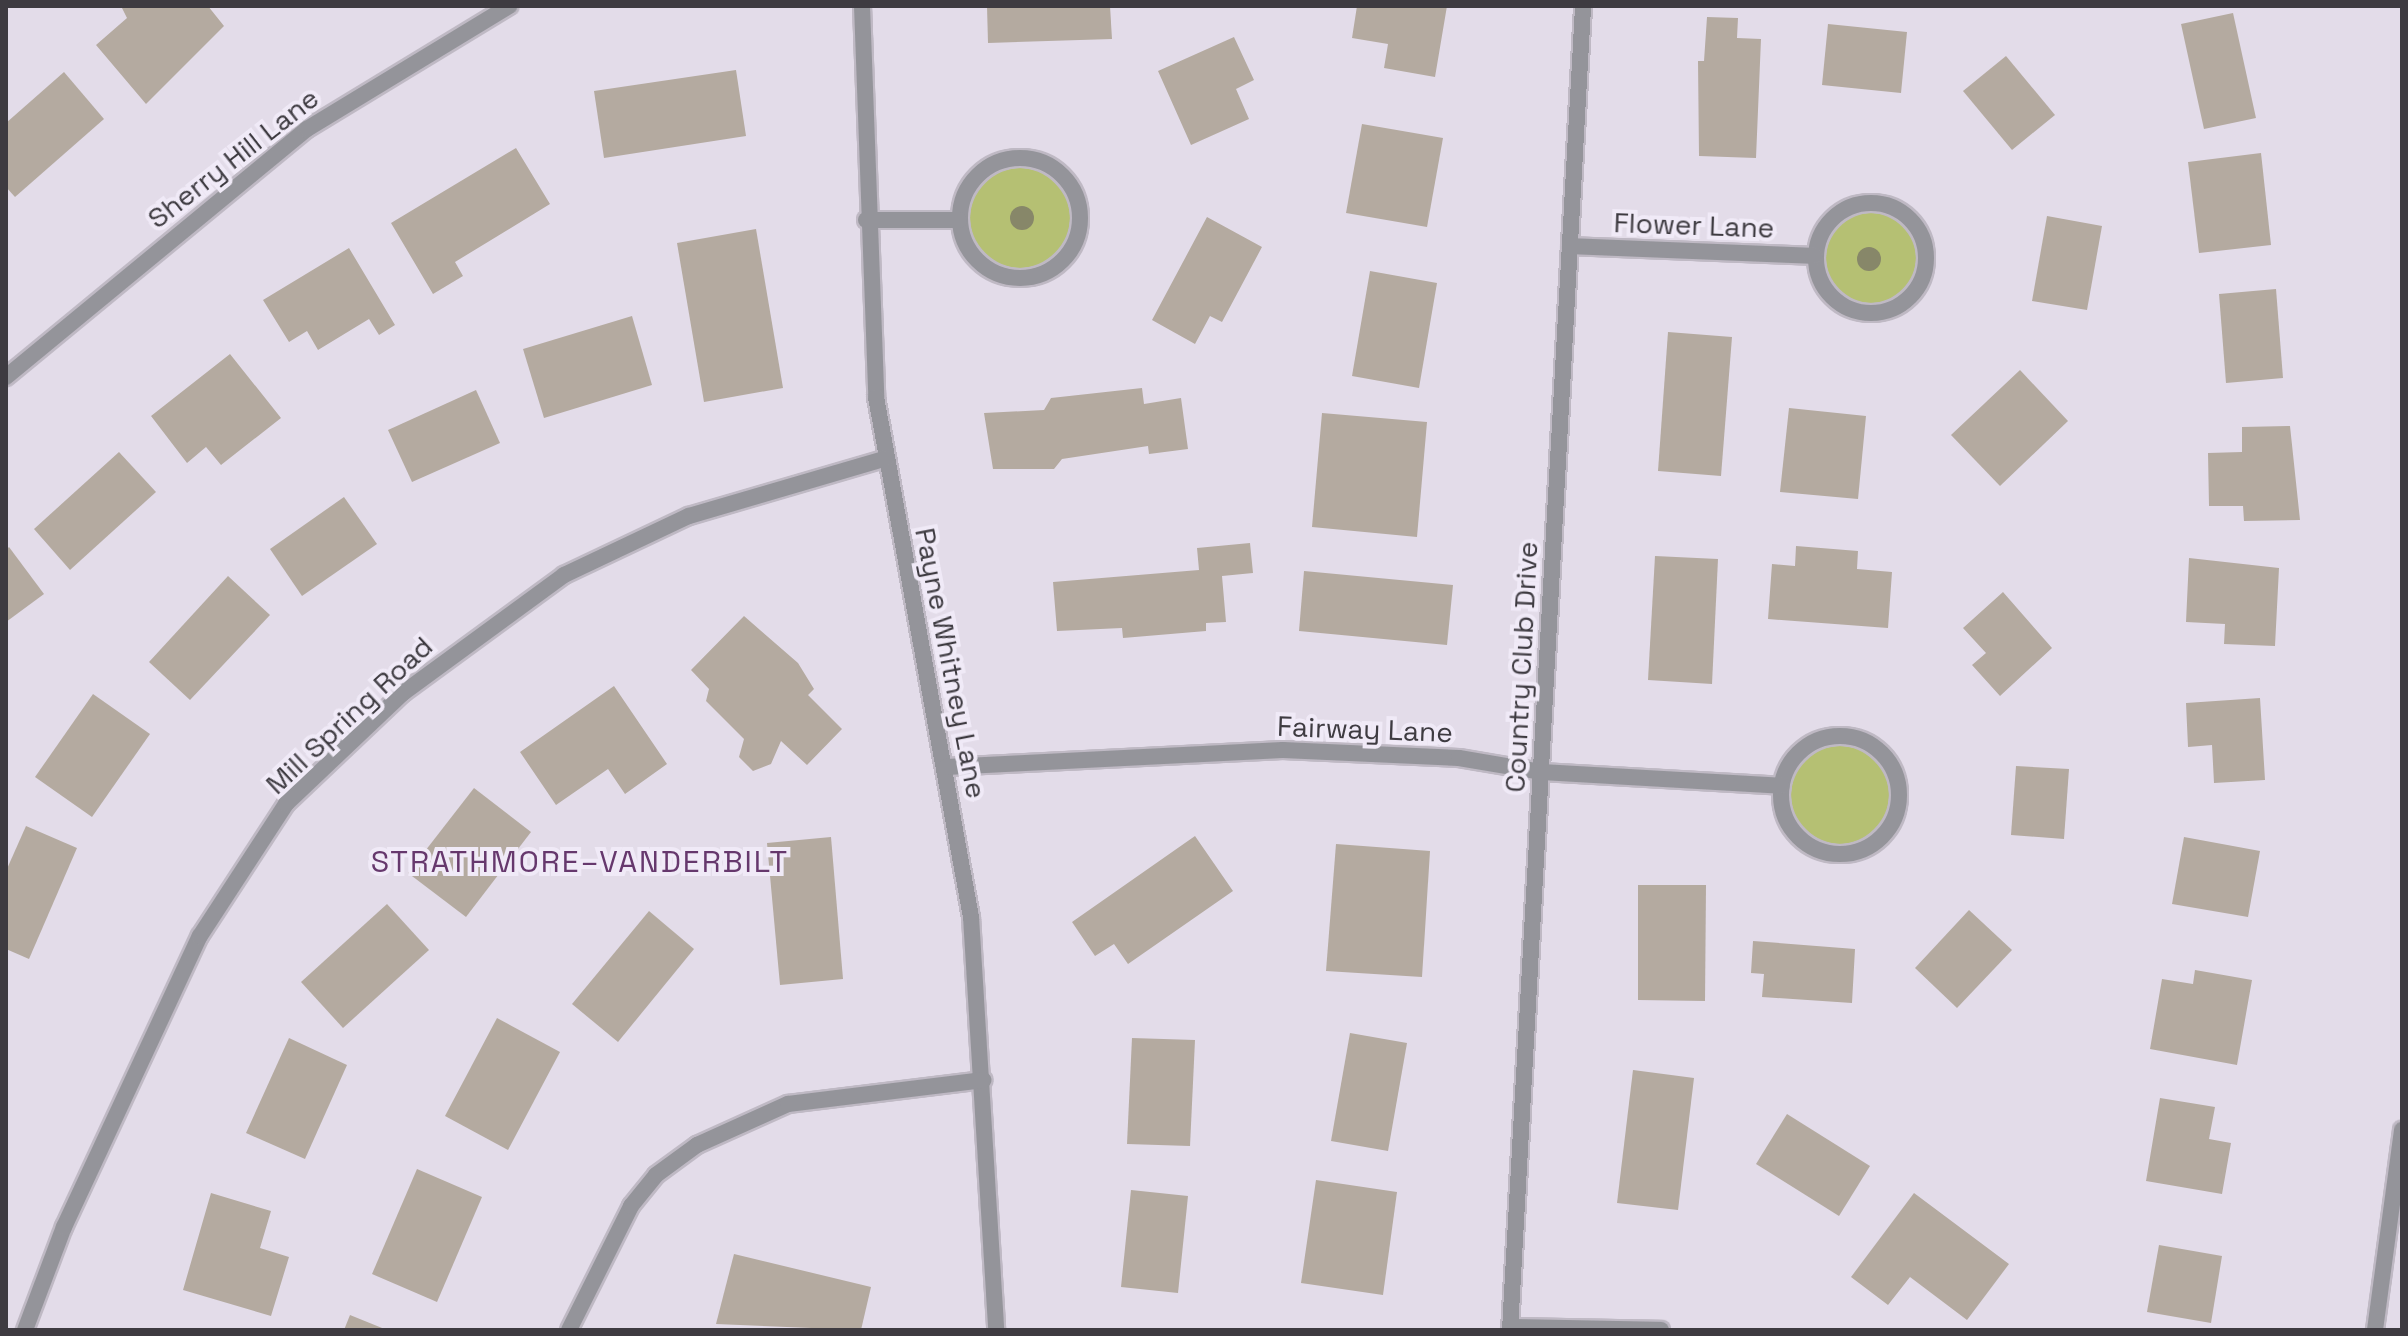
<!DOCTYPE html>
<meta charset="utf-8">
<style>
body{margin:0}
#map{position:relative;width:2408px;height:1336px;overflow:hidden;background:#e3dce9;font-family:"Space Grotesk",sans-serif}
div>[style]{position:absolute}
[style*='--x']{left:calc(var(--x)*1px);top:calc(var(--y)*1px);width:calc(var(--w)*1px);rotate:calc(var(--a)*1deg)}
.green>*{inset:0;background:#b5c073}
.round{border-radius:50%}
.building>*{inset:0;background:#b4aaa0}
.roads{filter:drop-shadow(2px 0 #bfb9c4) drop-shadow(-2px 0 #bfb9c4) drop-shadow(0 2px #bfb9c4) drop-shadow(0 -2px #bfb9c4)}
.street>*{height:16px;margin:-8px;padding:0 8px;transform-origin:8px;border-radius:8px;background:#94949a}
.street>.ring{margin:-8px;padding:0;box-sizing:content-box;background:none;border:16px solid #94949a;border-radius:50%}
.trees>*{width:24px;height:24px;margin:-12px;border-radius:50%;background:#878769}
span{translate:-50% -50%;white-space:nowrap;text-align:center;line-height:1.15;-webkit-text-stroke:8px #f0eaf7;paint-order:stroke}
.street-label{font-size:28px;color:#3e3b41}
.neighbourhood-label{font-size:30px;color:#66386d;letter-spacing:2px}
.frame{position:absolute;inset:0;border:8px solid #3e3b41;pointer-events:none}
</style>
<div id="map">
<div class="green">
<div class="round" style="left:960px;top:158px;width:120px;height:120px"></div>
<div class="round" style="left:1816px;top:203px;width:110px;height:110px"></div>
<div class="round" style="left:1781px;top:736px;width:118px;height:118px"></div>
</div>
<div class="building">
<div style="clip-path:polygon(121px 6px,208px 6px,224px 26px,146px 104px,96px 45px,127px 18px)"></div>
<div style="clip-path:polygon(987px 6px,1110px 6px,1112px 39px,988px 43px)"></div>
<div style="clip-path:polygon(1357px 6px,1447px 6px,1435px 77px,1384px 68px,1388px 44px,1352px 38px)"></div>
<div style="clip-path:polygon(2233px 13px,2256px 118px,2204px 129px,2181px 24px)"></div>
<div style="clip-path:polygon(1707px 17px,1738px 18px,1737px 38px,1761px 39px,1756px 158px,1699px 156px,1698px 61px,1704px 61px)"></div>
<div style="clip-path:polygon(1828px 24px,1907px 32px,1901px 93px,1822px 85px)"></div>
<div style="clip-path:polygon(1234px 37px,1254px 80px,1236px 89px,1249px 119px,1191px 145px,1158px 71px)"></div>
<div style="clip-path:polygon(2006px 56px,2055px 115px,2012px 150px,1963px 91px)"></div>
<div style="clip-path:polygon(736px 70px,746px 136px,604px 158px,594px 91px)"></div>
<div style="clip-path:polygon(64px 72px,104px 119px,15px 197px,6px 187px,6px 123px)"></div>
<div style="clip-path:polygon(1362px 124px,1443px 138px,1427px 227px,1346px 213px)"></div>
<div style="clip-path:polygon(516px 148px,550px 204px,455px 262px,463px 276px,433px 294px,391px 223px)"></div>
<div style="clip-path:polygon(2261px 153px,2271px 245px,2199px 253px,2188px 162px)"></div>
<div style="clip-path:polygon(2047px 216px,2102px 226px,2087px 310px,2032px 301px)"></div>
<div style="clip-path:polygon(1207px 217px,1262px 247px,1222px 322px,1210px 316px,1195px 344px,1152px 320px)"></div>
<div style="clip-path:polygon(756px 229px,783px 388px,704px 402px,677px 243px)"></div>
<div style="clip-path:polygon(349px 248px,395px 325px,379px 335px,369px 319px,318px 350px,307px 331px,289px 342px,263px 300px)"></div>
<div style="clip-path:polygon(1370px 271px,1437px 283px,1419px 388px,1352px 376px)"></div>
<div style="clip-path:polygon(2276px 289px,2283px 378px,2226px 383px,2219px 294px)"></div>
<div style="clip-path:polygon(632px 316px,652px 385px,544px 418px,523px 349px)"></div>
<div style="clip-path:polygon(1668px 332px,1732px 337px,1721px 476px,1658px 471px)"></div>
<div style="clip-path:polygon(230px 354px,281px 418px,221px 465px,206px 447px,187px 463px,151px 416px)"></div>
<div style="clip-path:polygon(2020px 370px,2068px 421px,2000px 486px,1951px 435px)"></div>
<div style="clip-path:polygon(1142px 388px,1144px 404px,1181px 398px,1188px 449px,1149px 454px,1148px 446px,1062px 459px,1054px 469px,993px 469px,984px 413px,1044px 410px,1051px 398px)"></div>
<div style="clip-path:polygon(476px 390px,500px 443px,412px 482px,388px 430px)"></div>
<div style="clip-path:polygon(1789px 408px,1866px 416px,1858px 499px,1780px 492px)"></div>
<div style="clip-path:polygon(1322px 413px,1427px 422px,1417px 537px,1312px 527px)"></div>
<div style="clip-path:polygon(2290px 426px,2300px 520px,2244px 521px,2243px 506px,2209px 506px,2208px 453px,2242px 452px,2242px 427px)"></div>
<div style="clip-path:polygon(119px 452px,156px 492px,70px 570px,34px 529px)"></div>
<div style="clip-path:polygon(344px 497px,377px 544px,302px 596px,270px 549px)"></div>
<div style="clip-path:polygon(1250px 543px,1253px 573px,1222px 576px,1226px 622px,1206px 623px,1206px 631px,1123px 638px,1122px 628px,1057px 631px,1053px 582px,1199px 570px,1197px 548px)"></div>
<div style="clip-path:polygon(1796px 546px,1858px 551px,1857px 569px,1892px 572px,1888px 628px,1768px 619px,1772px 564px,1795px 566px)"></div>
<div style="clip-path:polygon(9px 547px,44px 594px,6px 622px,6px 550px)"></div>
<div style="clip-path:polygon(1655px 556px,1718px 559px,1712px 684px,1648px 680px)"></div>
<div style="clip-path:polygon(2189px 558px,2279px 568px,2275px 646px,2224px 644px,2225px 624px,2186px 622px)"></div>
<div style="clip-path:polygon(1304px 571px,1453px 585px,1447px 645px,1299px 631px)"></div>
<div style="clip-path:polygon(228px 576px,270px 615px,190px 700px,149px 662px)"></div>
<div style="clip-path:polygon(2003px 592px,2052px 648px,2000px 696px,1972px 665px,1986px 653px,1963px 628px)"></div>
<div style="clip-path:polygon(744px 616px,798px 663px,814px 689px,808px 695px,842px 729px,807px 765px,781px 741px,771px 764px,753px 771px,739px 757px,744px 739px,706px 701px,709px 689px,691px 670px)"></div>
<div style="clip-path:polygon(614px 686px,667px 764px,625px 794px,608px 769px,556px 805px,520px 752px)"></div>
<div style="clip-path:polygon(93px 694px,150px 734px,92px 817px,35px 777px)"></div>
<div style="clip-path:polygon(2260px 698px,2265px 780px,2214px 783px,2212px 745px,2188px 747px,2186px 703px)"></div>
<div style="clip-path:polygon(2016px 766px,2069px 769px,2064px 839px,2011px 835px)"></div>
<div style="clip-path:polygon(474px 788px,531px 832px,466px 917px,408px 873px)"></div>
<div style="clip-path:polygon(26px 826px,77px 848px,29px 959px,6px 949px,6px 871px)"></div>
<div style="clip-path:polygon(1195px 836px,1233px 891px,1128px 964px,1114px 944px,1095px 956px,1072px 922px)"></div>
<div style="clip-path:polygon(831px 837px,843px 979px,780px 985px,767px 843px)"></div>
<div style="clip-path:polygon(2184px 837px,2260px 851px,2248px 917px,2172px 904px)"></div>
<div style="clip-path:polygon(1336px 844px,1430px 851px,1422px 977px,1326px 971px)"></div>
<div style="clip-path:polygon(1638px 885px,1706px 885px,1705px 1001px,1638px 1000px)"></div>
<div style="clip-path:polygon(387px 904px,429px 950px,343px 1028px,301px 982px)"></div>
<div style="clip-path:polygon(1969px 910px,2012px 950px,1957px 1008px,1915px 968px)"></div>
<div style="clip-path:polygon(649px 911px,694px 949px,618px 1042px,572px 1004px)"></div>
<div style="clip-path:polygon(1753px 941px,1855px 949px,1852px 1003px,1762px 997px,1764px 974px,1751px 973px)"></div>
<div style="clip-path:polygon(2195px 970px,2252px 980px,2237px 1065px,2150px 1049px,2162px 979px,2193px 984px)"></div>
<div style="clip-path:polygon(497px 1018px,560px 1052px,508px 1150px,445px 1116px)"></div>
<div style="clip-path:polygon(1350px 1033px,1407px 1043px,1388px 1151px,1331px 1141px)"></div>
<div style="clip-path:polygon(289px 1038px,347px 1065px,305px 1159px,246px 1133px)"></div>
<div style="clip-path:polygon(1132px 1038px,1195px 1040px,1190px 1146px,1127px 1144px)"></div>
<div style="clip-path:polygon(1633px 1070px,1694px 1078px,1678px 1210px,1617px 1203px)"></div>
<div style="clip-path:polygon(2160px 1098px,2215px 1107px,2209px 1139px,2231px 1143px,2222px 1194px,2146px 1181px)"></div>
<div style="clip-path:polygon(1787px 1114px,1870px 1166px,1839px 1216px,1756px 1164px)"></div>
<div style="clip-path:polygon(417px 1169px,482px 1197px,437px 1302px,372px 1274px)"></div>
<div style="clip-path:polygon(1316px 1180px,1397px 1192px,1383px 1295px,1301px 1283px)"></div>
<div style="clip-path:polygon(1131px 1190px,1188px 1196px,1178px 1293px,1121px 1287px)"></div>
<div style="clip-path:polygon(211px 1193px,271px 1211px,260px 1248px,289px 1257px,271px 1316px,183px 1290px)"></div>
<div style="clip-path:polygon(1914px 1193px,2009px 1264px,1967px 1320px,1910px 1277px,1888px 1305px,1851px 1277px)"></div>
<div style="clip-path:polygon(2159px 1245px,2222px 1256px,2211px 1323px,2147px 1312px)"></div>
<div style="clip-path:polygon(734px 1254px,871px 1287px,861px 1330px,716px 1324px)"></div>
<div style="clip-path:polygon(350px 1315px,387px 1330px,344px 1330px)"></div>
</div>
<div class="roads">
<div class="street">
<div style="--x:862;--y:6;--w:391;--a:87.9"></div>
<div style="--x:876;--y:397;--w:529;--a:79.65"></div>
<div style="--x:971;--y:917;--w:414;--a:86.5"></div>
<div class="ring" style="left:960px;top:158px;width:104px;height:104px"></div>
<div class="ring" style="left:1816px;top:203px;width:94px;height:94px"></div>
<div style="--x:866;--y:220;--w:93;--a:0"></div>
<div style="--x:1570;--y:246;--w:245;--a:2.3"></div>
<div style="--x:6;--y:377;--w:390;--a:-39.5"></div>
<div style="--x:307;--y:129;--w:237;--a:-31.3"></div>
<div class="ring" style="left:1781px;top:736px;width:102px;height:102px"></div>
<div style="--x:946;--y:767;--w:337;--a:-2.9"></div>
<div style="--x:1283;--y:750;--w:176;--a:2.6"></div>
<div style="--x:1459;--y:758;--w:83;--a:9.7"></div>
<div style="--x:1541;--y:772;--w:241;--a:3.3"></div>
<div style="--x:1510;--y:1327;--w:151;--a:1.1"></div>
<div style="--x:25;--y:1330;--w:110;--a:-69.3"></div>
<div style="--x:64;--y:1227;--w:321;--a:-65"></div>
<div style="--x:200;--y:936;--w:158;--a:-56.9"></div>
<div style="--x:286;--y:804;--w:161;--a:-43.5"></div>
<div style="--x:403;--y:693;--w:200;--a:-36.2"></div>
<div style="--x:564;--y:575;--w:138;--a:-25.3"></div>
<div style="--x:689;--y:516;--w:206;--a:-16.3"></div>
<div style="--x:569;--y:1330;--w:139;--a:-63.4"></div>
<div style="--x:631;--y:1206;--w:40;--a:-51"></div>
<div style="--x:656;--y:1175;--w:51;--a:-36.2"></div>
<div style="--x:697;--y:1145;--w:100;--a:-24.3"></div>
<div style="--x:788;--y:1104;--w:197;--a:-7"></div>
<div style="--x:1510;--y:1330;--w:1326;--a:-86.84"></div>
<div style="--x:2375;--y:1330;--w:202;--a:-82.3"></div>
</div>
</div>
<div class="trees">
<div style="left:1022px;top:218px"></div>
<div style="left:1869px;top:259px"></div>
</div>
<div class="street-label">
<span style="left:233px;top:158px;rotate:-38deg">Sherry Hill Lane</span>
<span style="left:1694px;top:225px;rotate:2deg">Flower Lane</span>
<span style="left:951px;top:663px;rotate:79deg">Payne Whitney Lane</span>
<span style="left:1521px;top:667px;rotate:-87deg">Country Club Drive</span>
<span style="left:349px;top:715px;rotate:-43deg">Mill Spring Road</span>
<span style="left:1365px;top:729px;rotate:2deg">Fairway Lane</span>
</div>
<div class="neighbourhood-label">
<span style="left:580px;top:862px">STRATHMORE–VANDERBILT</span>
</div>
<div class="frame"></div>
</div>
